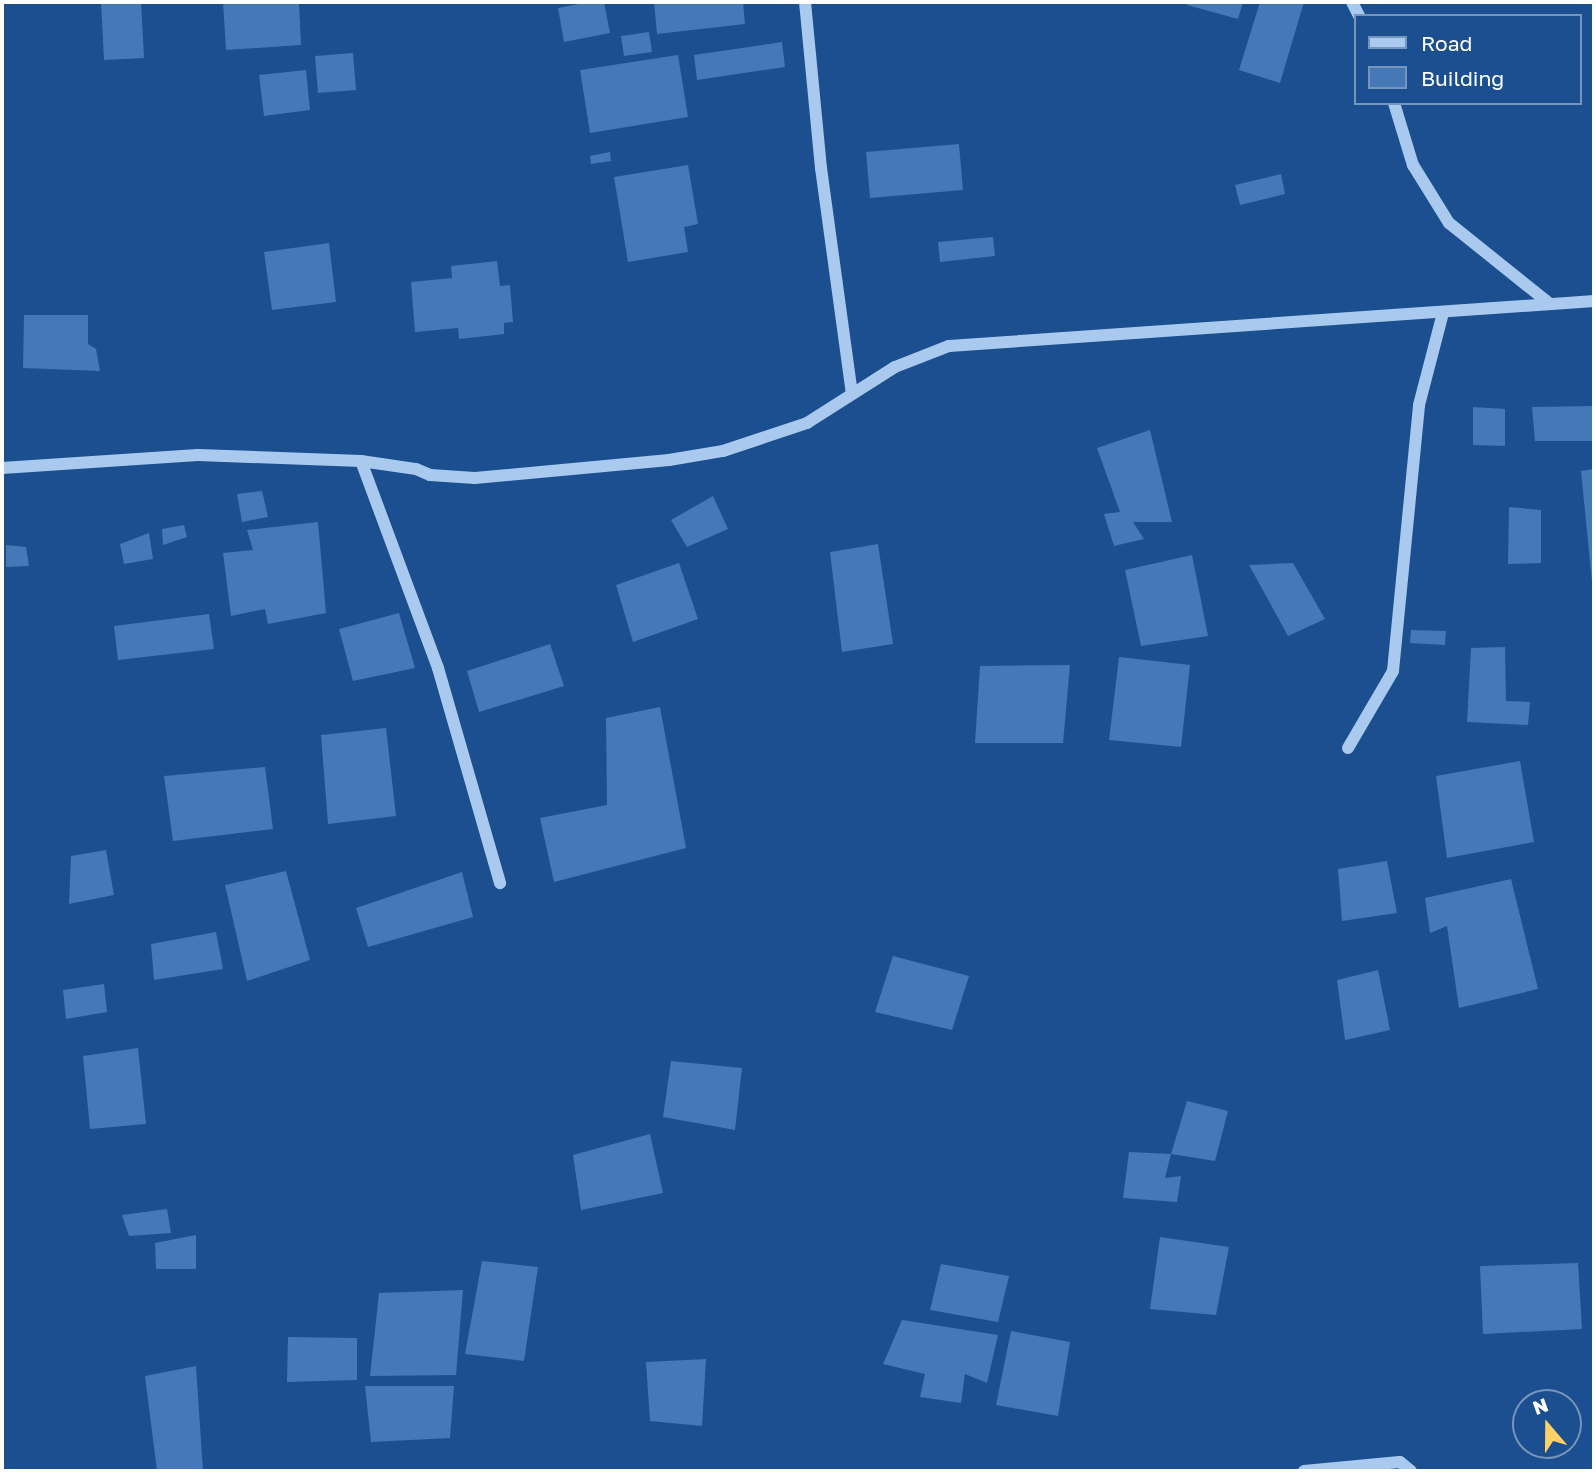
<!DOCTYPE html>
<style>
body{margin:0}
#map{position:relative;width:1596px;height:1473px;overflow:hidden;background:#1b4f8f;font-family:"Golos Text",sans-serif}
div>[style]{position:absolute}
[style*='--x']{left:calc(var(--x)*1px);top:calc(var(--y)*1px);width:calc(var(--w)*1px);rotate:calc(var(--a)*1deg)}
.building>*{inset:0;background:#4478b7}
.minor>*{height:12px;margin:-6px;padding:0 6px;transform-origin:6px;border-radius:6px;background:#a9c9ee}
span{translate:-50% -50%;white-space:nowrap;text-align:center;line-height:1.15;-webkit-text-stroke:5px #1b4f8f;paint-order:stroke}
.frame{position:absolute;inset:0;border:4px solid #fff;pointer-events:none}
.legend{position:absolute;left:1354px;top:14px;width:228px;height:91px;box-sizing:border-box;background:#1b4f8f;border:2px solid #7695bc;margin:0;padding:9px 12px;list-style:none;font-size:21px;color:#fff}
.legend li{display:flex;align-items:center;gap:14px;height:35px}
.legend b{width:35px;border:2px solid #7695bc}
.north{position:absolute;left:1512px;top:1389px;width:70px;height:70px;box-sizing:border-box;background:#1b4f8f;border:2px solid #7695bc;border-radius:50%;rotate:340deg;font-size:19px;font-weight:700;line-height:28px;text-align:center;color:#fff}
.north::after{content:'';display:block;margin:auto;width:24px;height:32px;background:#ffd166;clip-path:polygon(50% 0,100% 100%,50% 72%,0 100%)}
</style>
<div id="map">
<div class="building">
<div style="clip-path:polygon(101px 2px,141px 2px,144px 58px,104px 60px)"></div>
<div style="clip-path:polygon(223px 2px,299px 2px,301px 45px,226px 50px)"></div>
<div style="clip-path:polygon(589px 2px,604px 2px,610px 33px,564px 42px,558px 8px)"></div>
<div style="clip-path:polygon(654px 2px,743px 2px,745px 24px,657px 34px)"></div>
<div style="clip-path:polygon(1188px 2px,1243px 2px,1238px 19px,1187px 5px)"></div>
<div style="clip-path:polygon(1260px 2px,1304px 2px,1280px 83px,1239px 70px)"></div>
<div style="clip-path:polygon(649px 32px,652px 52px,624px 56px,621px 36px)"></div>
<div style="clip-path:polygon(782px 42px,785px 67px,697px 80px,694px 55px)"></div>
<div style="clip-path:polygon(353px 53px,356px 90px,318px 93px,315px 56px)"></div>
<div style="clip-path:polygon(678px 55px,688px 117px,590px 133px,580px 70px)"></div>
<div style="clip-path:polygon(306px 70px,310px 110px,264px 116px,259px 75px)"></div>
<div style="clip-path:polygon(959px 144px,963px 190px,870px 198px,866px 152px)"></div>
<div style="clip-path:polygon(610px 152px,611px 161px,591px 164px,590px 156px)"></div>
<div style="clip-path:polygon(688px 165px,698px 224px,684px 227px,688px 252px,628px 262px,614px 177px)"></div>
<div style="clip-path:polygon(1281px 174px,1285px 194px,1240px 205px,1235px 185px)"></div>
<div style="clip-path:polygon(993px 237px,995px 256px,940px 262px,938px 242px)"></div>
<div style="clip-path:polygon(329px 243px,336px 302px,272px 310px,264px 252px)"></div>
<div style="clip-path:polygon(497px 261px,500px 286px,510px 285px,513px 322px,504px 323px,504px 334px,459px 339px,458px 328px,415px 332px,411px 282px,452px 278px,451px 266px)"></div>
<div style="clip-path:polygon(24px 315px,88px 315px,88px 344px,96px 349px,100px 371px,23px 368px)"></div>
<div style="clip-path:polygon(1594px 406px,1594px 441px,1535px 441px,1532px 407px)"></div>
<div style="clip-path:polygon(1473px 407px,1505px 409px,1505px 446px,1473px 445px)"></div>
<div style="clip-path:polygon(1150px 430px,1172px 522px,1133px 522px,1144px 539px,1114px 546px,1104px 514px,1120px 512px,1097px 448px)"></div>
<div style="clip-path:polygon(1594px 469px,1594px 582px,1592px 582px,1581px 471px)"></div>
<div style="clip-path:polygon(262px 491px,268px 517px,242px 522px,237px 494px)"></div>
<div style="clip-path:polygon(713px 496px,728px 529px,687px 547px,671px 520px)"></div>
<div style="clip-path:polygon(1509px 507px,1541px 510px,1541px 563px,1508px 564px)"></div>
<div style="clip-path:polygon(318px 522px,326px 613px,268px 624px,265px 609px,231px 616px,223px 553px,253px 550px,247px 530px)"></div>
<div style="clip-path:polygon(184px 525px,187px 537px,163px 545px,162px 529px)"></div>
<div style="clip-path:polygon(149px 533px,153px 559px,124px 564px,120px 544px)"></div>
<div style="clip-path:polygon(878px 544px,893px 644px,842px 652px,830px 552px)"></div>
<div style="clip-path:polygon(6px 545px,26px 547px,29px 566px,6px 567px)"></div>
<div style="clip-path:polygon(1192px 555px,1208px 636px,1141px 646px,1125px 570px)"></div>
<div style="clip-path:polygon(679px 563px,698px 619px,633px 642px,616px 585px)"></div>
<div style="clip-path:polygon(1293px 563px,1325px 619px,1288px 636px,1249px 565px)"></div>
<div style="clip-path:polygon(399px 613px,415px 668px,353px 681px,339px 629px)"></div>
<div style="clip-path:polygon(209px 614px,214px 649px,118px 660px,114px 626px)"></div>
<div style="clip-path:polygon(1411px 630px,1446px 631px,1445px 645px,1410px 643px)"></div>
<div style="clip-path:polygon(550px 644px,564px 686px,479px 712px,467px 671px)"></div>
<div style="clip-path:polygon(1505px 647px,1506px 701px,1530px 702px,1528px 725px,1467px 722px,1471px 648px)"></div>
<div style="clip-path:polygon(1119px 657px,1190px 665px,1181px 747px,1109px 740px)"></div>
<div style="clip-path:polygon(1070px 665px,1063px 743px,975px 743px,980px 666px)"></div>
<div style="clip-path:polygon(660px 707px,686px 848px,554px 882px,540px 818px,607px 805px,606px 718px)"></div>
<div style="clip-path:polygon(386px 728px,396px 816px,328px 824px,321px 735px)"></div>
<div style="clip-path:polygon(1520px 761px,1534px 842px,1447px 858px,1436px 776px)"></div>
<div style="clip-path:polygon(265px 767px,273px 829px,173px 841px,164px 776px)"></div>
<div style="clip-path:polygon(106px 850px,114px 895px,69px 904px,71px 856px)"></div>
<div style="clip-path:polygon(1387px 861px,1397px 913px,1342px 921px,1338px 869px)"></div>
<div style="clip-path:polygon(286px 871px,310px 960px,247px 981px,225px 885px)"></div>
<div style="clip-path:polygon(462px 872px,473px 917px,368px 947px,356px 908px)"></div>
<div style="clip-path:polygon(1511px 879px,1538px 989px,1459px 1008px,1447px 926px,1430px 933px,1425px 898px)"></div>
<div style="clip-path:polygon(216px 932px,223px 969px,154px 980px,151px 944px)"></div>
<div style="clip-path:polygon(893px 956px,969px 976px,952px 1030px,875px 1012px)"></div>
<div style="clip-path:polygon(1378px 970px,1390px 1030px,1345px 1040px,1337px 980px)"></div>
<div style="clip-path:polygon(104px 984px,107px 1012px,66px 1019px,63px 990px)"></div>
<div style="clip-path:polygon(138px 1048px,146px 1124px,90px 1129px,83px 1056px)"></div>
<div style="clip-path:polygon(671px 1061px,742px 1068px,735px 1130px,663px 1117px)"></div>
<div style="clip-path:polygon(1187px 1101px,1228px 1111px,1215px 1161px,1171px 1154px)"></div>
<div style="clip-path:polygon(650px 1134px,663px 1193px,581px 1210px,573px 1155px)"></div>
<div style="clip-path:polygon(1129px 1152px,1171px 1154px,1165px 1178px,1181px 1176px,1177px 1202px,1123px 1198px)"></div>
<div style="clip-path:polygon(167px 1209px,171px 1233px,129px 1236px,122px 1215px)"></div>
<div style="clip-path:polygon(196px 1235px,196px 1269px,156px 1269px,155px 1243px)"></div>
<div style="clip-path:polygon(1160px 1237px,1229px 1247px,1216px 1315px,1150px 1309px)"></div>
<div style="clip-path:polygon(482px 1261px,538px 1267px,524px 1361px,465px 1354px)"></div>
<div style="clip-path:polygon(1578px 1263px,1582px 1329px,1483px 1334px,1480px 1266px)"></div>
<div style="clip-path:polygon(941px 1264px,1009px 1276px,998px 1322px,930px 1310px)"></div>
<div style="clip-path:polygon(463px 1290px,456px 1375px,370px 1376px,379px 1293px)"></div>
<div style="clip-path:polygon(902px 1320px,998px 1335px,987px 1383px,965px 1374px,961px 1403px,920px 1397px,925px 1374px,883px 1364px)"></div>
<div style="clip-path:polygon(1011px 1331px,1070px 1342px,1058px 1416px,996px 1405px)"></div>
<div style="clip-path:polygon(288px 1337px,357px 1338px,357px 1380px,287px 1382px)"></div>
<div style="clip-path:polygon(706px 1359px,702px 1426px,650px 1421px,646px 1362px)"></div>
<div style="clip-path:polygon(196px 1366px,203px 1471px,157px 1471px,145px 1376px)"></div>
<div style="clip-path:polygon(365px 1386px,454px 1386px,450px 1438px,371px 1442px)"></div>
</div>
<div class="minor">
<div style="--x:805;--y:2;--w:167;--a:84.5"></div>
<div style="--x:821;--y:168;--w:227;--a:82.2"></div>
<div style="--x:1352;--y:2;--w:16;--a:63"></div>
<div style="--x:1394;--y:103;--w:65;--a:73"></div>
<div style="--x:1413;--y:165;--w:68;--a:58.2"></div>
<div style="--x:1449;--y:223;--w:129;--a:38.7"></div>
<div style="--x:361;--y:461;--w:221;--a:69.6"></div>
<div style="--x:438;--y:668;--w:224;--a:73.9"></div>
<div style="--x:2;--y:468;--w:196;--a:-3.8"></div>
<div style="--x:198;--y:455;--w:163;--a:2.1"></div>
<div style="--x:361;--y:461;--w:56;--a:8.3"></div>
<div style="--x:416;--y:469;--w:15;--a:23"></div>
<div style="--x:430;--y:475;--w:45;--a:3.8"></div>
<div style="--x:475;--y:478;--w:195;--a:-5.3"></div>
<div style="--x:669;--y:460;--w:55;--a:-9.5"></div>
<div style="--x:723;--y:451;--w:89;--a:-18.4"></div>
<div style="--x:807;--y:423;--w:104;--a:-32.5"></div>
<div style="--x:895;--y:367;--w:58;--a:-21.3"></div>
<div style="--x:949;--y:346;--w:647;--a:-3.99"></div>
<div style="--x:1348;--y:748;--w:89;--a:-59.7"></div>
<div style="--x:1393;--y:671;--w:267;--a:-84.4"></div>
<div style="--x:1419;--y:405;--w:95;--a:-75.4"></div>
<div style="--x:1304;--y:1471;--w:96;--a:-5.4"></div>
<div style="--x:1400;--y:1462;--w:14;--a:39"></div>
</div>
<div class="frame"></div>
<ul class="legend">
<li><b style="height:9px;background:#a9c9ee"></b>Road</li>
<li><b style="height:19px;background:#4478b7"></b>Building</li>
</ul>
<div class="north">N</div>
</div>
